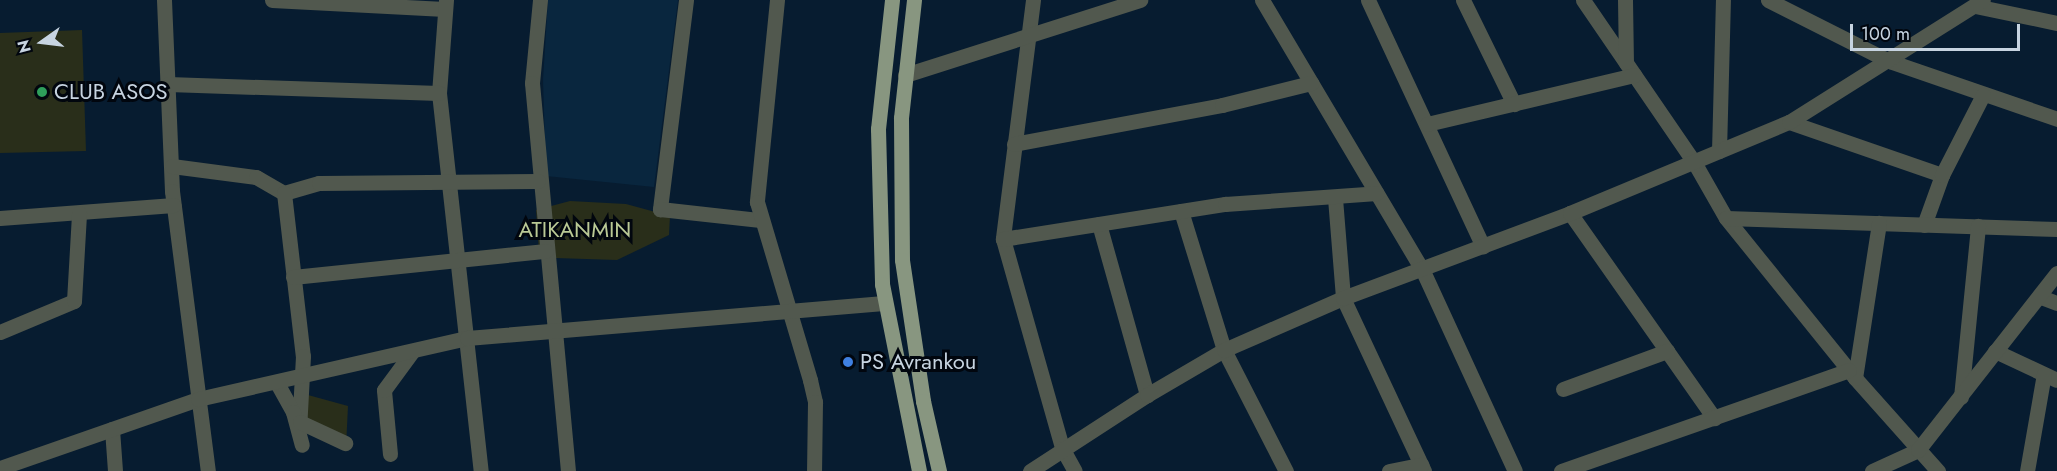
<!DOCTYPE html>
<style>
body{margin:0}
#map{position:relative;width:2057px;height:471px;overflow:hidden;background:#071c30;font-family:Jost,sans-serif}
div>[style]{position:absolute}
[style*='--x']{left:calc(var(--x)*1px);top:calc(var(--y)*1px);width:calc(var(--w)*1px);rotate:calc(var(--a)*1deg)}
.built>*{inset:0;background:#09263e}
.green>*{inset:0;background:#292e1a}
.minor>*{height:15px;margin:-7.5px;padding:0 7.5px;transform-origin:7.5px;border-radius:7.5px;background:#51584e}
.major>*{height:15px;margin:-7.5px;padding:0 7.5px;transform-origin:7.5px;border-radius:7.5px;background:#889680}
.dots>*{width:16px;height:16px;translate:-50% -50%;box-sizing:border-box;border:3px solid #01060e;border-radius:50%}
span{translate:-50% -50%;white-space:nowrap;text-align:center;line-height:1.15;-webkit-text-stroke:6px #01060e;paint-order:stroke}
.poi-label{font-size:22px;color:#c7d4e1}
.left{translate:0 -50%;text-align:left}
.park-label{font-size:22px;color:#bac995}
.north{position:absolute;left:12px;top:12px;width:60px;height:60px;-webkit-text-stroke:4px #01060e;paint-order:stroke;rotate:256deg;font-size:16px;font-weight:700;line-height:24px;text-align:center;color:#c7d4e1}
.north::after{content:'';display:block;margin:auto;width:21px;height:27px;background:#c7d4e1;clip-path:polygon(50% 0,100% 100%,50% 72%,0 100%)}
.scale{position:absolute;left:1850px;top:24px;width:170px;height:27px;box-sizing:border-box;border:3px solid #c7d4e1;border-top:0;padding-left:8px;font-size:18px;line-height:21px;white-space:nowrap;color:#c7d4e1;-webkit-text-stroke:4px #01060e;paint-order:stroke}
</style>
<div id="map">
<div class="built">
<div style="clip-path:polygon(548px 0,678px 0,654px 187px,546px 176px,543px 80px)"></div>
</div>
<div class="green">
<div style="clip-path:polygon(82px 30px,86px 151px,0 153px,0 33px)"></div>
<div style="clip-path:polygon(570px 201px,626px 204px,670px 216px,669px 235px,617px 260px,555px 258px,539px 252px,536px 210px)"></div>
<div style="clip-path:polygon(308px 395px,348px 406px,346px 447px,301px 426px)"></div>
</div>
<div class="minor">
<div style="--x:164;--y:0;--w:191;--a:87.6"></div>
<div style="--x:172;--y:191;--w:282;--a:82.7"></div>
<div style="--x:272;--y:0;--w:173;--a:3"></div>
<div style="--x:446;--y:0;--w:93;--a:94.3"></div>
<div style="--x:439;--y:93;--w:380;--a:83.7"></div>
<div style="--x:540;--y:0;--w:83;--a:95.5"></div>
<div style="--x:532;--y:83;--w:390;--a:84.7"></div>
<div style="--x:686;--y:0;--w:211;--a:97.1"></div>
<div style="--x:660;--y:209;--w:101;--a:6.3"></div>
<div style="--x:777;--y:0;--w:203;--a:95.7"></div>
<div style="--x:757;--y:202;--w:186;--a:73.4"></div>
<div style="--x:810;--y:380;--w:23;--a:77"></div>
<div style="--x:815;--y:402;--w:69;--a:90.8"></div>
<div style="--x:1033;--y:0;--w:241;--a:97.2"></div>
<div style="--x:1003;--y:239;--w:217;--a:74.2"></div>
<div style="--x:1062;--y:448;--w:26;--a:61"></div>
<div style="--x:1262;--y:0;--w:313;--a:59.3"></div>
<div style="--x:1422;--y:269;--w:222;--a:65.3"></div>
<div style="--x:1368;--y:0;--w:272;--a:65"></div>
<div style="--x:1463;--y:0;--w:116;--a:63.9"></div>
<div style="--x:1583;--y:0;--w:196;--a:55.6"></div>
<div style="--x:1694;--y:162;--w:64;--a:60.3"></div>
<div style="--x:1726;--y:218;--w:206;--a:51.1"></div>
<div style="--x:1855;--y:378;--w:125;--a:48.3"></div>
<div style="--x:1625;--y:0;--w:63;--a:89.1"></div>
<div style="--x:1768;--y:0;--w:136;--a:26.8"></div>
<div style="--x:1889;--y:61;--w:178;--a:19"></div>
<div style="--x:1975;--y:6;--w:84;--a:11.7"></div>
<div style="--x:905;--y:75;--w:247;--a:-17.7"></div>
<div style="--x:168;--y:84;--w:271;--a:1.9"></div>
<div style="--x:1789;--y:122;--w:162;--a:19.1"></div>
<div style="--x:1942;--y:175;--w:53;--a:109.8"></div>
<div style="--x:1427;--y:124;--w:213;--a:-13.3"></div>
<div style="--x:1014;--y:144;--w:212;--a:-10.6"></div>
<div style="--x:1222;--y:105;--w:92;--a:-13.9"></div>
<div style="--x:1719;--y:151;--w:151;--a:-88.5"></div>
<div style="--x:172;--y:166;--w:85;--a:7.5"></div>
<div style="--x:256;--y:177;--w:32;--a:30"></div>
<div style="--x:284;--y:193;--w:36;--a:-16"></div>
<div style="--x:319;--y:183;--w:219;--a:-0.5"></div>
<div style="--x:1942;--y:175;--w:90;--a:-62.9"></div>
<div style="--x:284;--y:193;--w:164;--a:83.4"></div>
<div style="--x:303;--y:356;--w:73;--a:93.1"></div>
<div style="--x:1335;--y:198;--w:100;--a:85.4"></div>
<div style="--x:1343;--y:298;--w:191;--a:64.9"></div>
<div style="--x:1181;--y:211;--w:145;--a:72.8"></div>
<div style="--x:1224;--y:350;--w:136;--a:62.9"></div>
<div style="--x:1570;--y:213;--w:251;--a:54.9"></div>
<div style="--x:0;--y:218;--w:174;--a:-4.3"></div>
<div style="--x:1726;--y:218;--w:331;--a:1.9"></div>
<div style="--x:1099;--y:224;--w:178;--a:74.3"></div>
<div style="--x:1003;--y:239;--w:225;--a:-9"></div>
<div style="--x:1225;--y:204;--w:152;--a:-4.1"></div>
<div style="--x:293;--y:277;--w:254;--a:-5.9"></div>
<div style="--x:2041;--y:297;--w:17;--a:21"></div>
<div style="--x:0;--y:332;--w:80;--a:-22.7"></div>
<div style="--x:74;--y:301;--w:88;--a:-86.7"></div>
<div style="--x:1995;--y:351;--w:68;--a:25.1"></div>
<div style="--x:1855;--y:378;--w:157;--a:-81.2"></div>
<div style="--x:277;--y:383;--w:33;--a:61"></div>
<div style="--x:293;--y:412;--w:34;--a:75"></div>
<div style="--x:1563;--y:389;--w:111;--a:-20.1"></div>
<div style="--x:1961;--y:397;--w:172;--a:-84.3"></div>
<div style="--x:300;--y:422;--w:50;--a:25"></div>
<div style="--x:112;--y:429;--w:42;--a:85.9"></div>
<div style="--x:390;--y:454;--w:64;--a:-95.4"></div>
<div style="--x:384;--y:390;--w:47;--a:-53.6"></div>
<div style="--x:0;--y:468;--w:210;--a:-19.2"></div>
<div style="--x:198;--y:399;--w:276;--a:-12.8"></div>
<div style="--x:467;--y:338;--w:418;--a:-4.8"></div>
<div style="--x:1030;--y:471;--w:140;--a:-33"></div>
<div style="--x:1147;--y:395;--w:89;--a:-30.3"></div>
<div style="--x:1224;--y:350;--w:130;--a:-23.6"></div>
<div style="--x:1343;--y:298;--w:242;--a:-20.5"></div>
<div style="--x:1570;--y:213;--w:237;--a:-22.6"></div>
<div style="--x:1789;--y:122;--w:229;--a:-32.2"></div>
<div style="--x:1389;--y:471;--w:33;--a:-11"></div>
<div style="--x:1561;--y:471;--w:305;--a:-19.3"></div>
<div style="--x:1872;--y:471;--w:51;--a:-24.5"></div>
<div style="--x:1918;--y:450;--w:225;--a:-51.9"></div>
<div style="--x:2027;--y:471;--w:98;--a:-80.1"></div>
</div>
<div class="major">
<div style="--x:892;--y:0;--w:130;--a:96.2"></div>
<div style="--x:878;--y:129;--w:155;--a:88.5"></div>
<div style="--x:882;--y:284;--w:191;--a:78.8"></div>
<div style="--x:914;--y:0;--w:119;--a:96.3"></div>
<div style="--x:901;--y:118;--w:142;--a:89.6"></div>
<div style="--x:902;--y:260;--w:143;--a:81.5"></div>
<div style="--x:923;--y:401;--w:72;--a:77.1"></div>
</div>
<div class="dots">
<div style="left:42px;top:92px;background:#2e9e5b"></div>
<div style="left:848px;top:362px;background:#3f7fe0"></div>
</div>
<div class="poi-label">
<span class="left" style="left:54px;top:92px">CLUB ASOS</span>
<span class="left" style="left:860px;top:362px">PS Avrankou</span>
</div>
<div class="park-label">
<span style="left:575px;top:230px">ATIKANMIN</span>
</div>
<div class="north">N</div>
<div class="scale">100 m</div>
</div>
